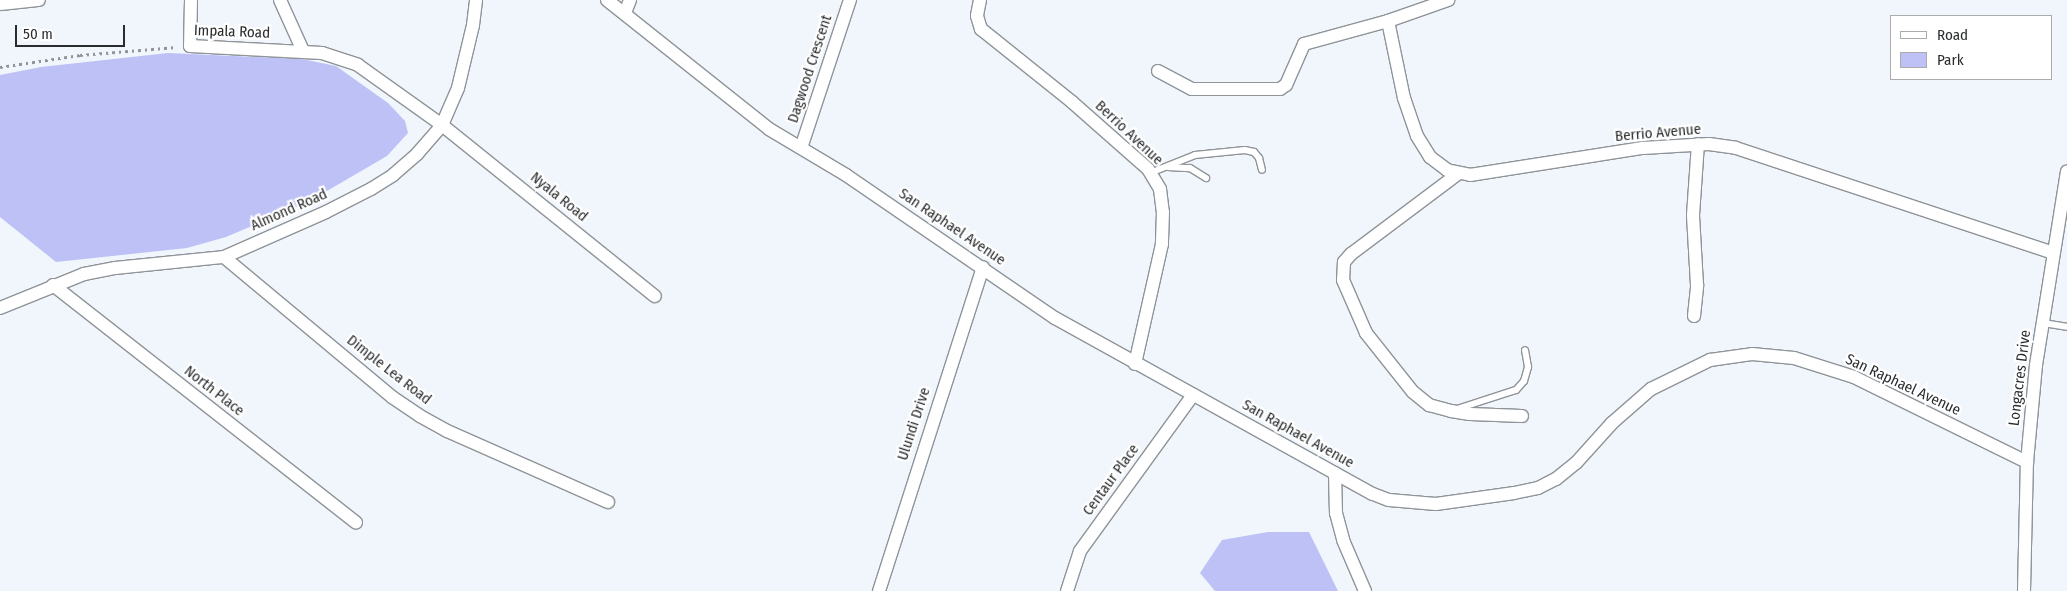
<!DOCTYPE html>
<style>
body{margin:0}
#map{position:relative;width:2067px;height:591px;overflow:hidden;background:#f0f6fc;font-family:"Fira Sans Condensed",sans-serif}
div>[style]{position:absolute}
[style*='--x']{left:calc(var(--x)*1px);top:calc(var(--y)*1px);width:calc(var(--w)*1px);rotate:calc(var(--a)*1deg)}
.green>*{inset:0;background:#bec1f6}
.path>*{height:2.5px;margin-top:-1.25px;transform-origin:0;background:repeating-linear-gradient(90deg,#919599 0 2.5px,transparent 0 6.5px)}
.roads{filter:drop-shadow(1px 0 #8e9498) drop-shadow(-1px 0 #8e9498) drop-shadow(0 1px #8e9498) drop-shadow(0 -1px #8e9498)}
.lane>*{height:6px;margin:-3px;padding:0 3px;transform-origin:3px;border-radius:3px;background:#fff}
.street>*{height:12px;margin:-6px;padding:0 6px;transform-origin:6px;border-radius:6px;background:#fff}
span{translate:-50% -50%;white-space:nowrap;text-align:center;line-height:1.15;-webkit-text-stroke:4.5px #fff;paint-order:stroke}
.street-label{font-size:15px;color:#2a2c2e}
.legend{position:absolute;left:1890px;top:15px;width:162px;height:65px;box-sizing:border-box;background:#fff;border:1px solid #aaabab;margin:0;padding:6px 9px;list-style:none;font-size:15px;color:#2a2c2e}
.legend li{display:flex;align-items:center;gap:10px;height:25px}
.legend b{width:25px;border:1px solid #aaabab}
.scale{position:absolute;left:15px;top:25px;width:110px;height:22px;box-sizing:border-box;border:2px solid #2a2c2e;border-top:0;padding-left:6px;font-size:15px;line-height:18px;white-space:nowrap;color:#2a2c2e;-webkit-text-stroke:4px #fff;paint-order:stroke}
</style>
<div id="map">
<div class="green">
<div style="clip-path:polygon(168px 53px,302px 59px,336px 66px,388px 103px,405px 121px,408px 133px,387px 156px,308px 202px,226px 237px,187px 248px,56px 262px,0 217px,0 75px,41px 67px)"></div>
<div style="clip-path:polygon(1268px 532px,1309px 532px,1338px 591px,1215px 591px,1200px 573px,1222px 540px)"></div>
</div>
<div class="path">
<div style="--x:0;--y:67;--w:81;--a:-8.5"></div>
<div style="--x:80;--y:55;--w:97;--a:-4.7"></div>
</div>
<div class="roads">
<div class="lane">
<div style="--x:1168;--y:167;--w:22;--a:3"></div>
<div style="--x:1190;--y:168;--w:19;--a:32"></div>
<div style="--x:1150;--y:173;--w:48;--a:-21.8"></div>
<div style="--x:1195;--y:155;--w:50;--a:-5.7"></div>
<div style="--x:1245;--y:150;--w:9;--a:13"></div>
<div style="--x:1254;--y:152;--w:8;--a:50"></div>
<div style="--x:1259;--y:158;--w:12;--a:76"></div>
<div style="--x:2043;--y:323;--w:24;--a:9"></div>
<div style="--x:1457;--y:409;--w:62;--a:-17.9"></div>
<div style="--x:1516;--y:390;--w:12;--a:-48"></div>
<div style="--x:1524;--y:381;--w:15;--a:-74"></div>
<div style="--x:1528;--y:367;--w:17;--a:-100"></div>
</div>
<div class="street">
<div style="--x:191;--y:0;--w:46;--a:91.2"></div>
<div style="--x:190;--y:46;--w:132;--a:3"></div>
<div style="--x:322;--y:53;--w:38;--a:18"></div>
<div style="--x:358;--y:65;--w:103;--a:35.5"></div>
<div style="--x:442;--y:125;--w:273;--a:38.8"></div>
<div style="--x:280;--y:0;--w:56;--a:65.7"></div>
<div style="--x:607;--y:0;--w:207;--a:38.5"></div>
<div style="--x:769;--y:129;--w:90;--a:30.9"></div>
<div style="--x:846;--y:175;--w:253;--a:34.4"></div>
<div style="--x:1055;--y:318;--w:363;--a:29"></div>
<div style="--x:1373;--y:494;--w:17;--a:21"></div>
<div style="--x:1389;--y:500;--w:47;--a:4.9"></div>
<div style="--x:1436;--y:504;--w:79;--a:-8"></div>
<div style="--x:1514;--y:493;--w:25;--a:-12"></div>
<div style="--x:1538;--y:488;--w:20;--a:-27"></div>
<div style="--x:1556;--y:479;--w:26;--a:-39"></div>
<div style="--x:1576;--y:463;--w:54;--a:-48"></div>
<div style="--x:1612;--y:423;--w:52;--a:-41.1"></div>
<div style="--x:1651;--y:389;--w:66;--a:-26.2"></div>
<div style="--x:1710;--y:360;--w:42;--a:-8.1"></div>
<div style="--x:1752;--y:354;--w:42;--a:5.4"></div>
<div style="--x:1794;--y:358;--w:63;--a:17.6"></div>
<div style="--x:1854;--y:377;--w:193;--a:26.2"></div>
<div style="--x:980;--y:0;--w:16;--a:101"></div>
<div style="--x:977;--y:16;--w:14;--a:73"></div>
<div style="--x:981;--y:29;--w:117;--a:38.7"></div>
<div style="--x:1072;--y:102;--w:101;--a:41.4"></div>
<div style="--x:1148;--y:169;--w:23;--a:59"></div>
<div style="--x:1160;--y:189;--w:23;--a:83"></div>
<div style="--x:1163;--y:212;--w:32;--a:92"></div>
<div style="--x:1162;--y:244;--w:123;--a:102.7"></div>
<div style="--x:0;--y:4;--w:39;--a:-6"></div>
<div style="--x:625;--y:13;--w:14;--a:-69"></div>
<div style="--x:1388;--y:21;--w:79;--a:78.3"></div>
<div style="--x:1404;--y:98;--w:40;--a:71.1"></div>
<div style="--x:1417;--y:136;--w:25;--a:58"></div>
<div style="--x:1430;--y:157;--w:21;--a:37"></div>
<div style="--x:1447;--y:170;--w:24;--a:12"></div>
<div style="--x:1470;--y:175;--w:175;--a:-8.9"></div>
<div style="--x:1643;--y:148;--w:66;--a:-3.5"></div>
<div style="--x:1709;--y:144;--w:27;--a:8"></div>
<div style="--x:1736;--y:148;--w:334;--a:18.3"></div>
<div style="--x:1158;--y:71;--w:38;--a:28"></div>
<div style="--x:1192;--y:89;--w:88;--a:0"></div>
<div style="--x:1280;--y:89;--w:7;--a:-34"></div>
<div style="--x:1286;--y:85;--w:45;--a:-66.3"></div>
<div style="--x:1304;--y:44;--w:87;--a:-15.3"></div>
<div style="--x:1388;--y:21;--w:64;--a:-19.3"></div>
<div style="--x:801;--y:148;--w:156;--a:-71.7"></div>
<div style="--x:1459;--y:173;--w:135;--a:143.1"></div>
<div style="--x:1351;--y:254;--w:11;--a:131"></div>
<div style="--x:1344;--y:262;--w:18;--a:93"></div>
<div style="--x:1343;--y:280;--w:58;--a:66.5"></div>
<div style="--x:1366;--y:333;--w:75;--a:51.5"></div>
<div style="--x:1413;--y:392;--w:21;--a:39"></div>
<div style="--x:1429;--y:405;--w:23;--a:15"></div>
<div style="--x:1451;--y:411;--w:19;--a:9"></div>
<div style="--x:1470;--y:414;--w:52;--a:2.2"></div>
<div style="--x:224;--y:257;--w:219;--a:39.8"></div>
<div style="--x:392;--y:397;--w:34;--a:34"></div>
<div style="--x:420;--y:416;--w:31;--a:29"></div>
<div style="--x:447;--y:431;--w:176;--a:23.8"></div>
<div style="--x:53;--y:285;--w:385;--a:38.1"></div>
<div style="--x:0;--y:308;--w:91;--a:-22"></div>
<div style="--x:84;--y:274;--w:32;--a:-11"></div>
<div style="--x:115;--y:268;--w:110;--a:-5.8"></div>
<div style="--x:224;--y:257;--w:111;--a:-23.8"></div>
<div style="--x:326;--y:212;--w:51;--a:-27.1"></div>
<div style="--x:371;--y:189;--w:26;--a:-32"></div>
<div style="--x:393;--y:175;--w:32;--a:-41"></div>
<div style="--x:417;--y:154;--w:38;--a:-49"></div>
<div style="--x:442;--y:125;--w:40;--a:-66.6"></div>
<div style="--x:458;--y:88;--w:65;--a:-76.6"></div>
<div style="--x:473;--y:25;--w:25;--a:-83"></div>
<div style="--x:1694;--y:316;--w:31;--a:-84"></div>
<div style="--x:1697;--y:285;--w:70;--a:-93.3"></div>
<div style="--x:1693;--y:215;--w:71;--a:-86"></div>
<div style="--x:1335;--y:473;--w:40;--a:88.6"></div>
<div style="--x:1336;--y:513;--w:28;--a:75"></div>
<div style="--x:1343;--y:540;--w:56;--a:66.7"></div>
<div style="--x:879;--y:591;--w:340;--a:-72.2"></div>
<div style="--x:1067;--y:591;--w:42;--a:-72"></div>
<div style="--x:1080;--y:551;--w:193;--a:-54.1"></div>
<div style="--x:2024;--y:591;--w:129;--a:-88.7"></div>
<div style="--x:2027;--y:462;--w:97;--a:-84.7"></div>
<div style="--x:2036;--y:365;--w:196;--a:-80.9"></div>
</div>
</div>
<div class="street-label">
<span style="left:232px;top:32px;rotate:2deg">Impala Road</span>
<span style="left:810px;top:69px;rotate:-72deg">Dagwood Crescent</span>
<span style="left:1129px;top:133px;rotate:43deg">Berrio Avenue</span>
<span style="left:1658px;top:133px;rotate:-5deg">Berrio Avenue</span>
<span style="left:559px;top:197px;rotate:39deg">Nyala Road</span>
<span style="left:289px;top:210px;rotate:-24deg">Almond Road</span>
<span style="left:952px;top:227px;rotate:34deg">San Raphael Avenue</span>
<span style="left:389px;top:370px;rotate:38deg">Dimple Lea Road</span>
<span style="left:2020px;top:378px;rotate:-83deg">Longacres Drive</span>
<span style="left:1903px;top:385px;rotate:25deg">San Raphael Avenue</span>
<span style="left:214px;top:391px;rotate:38deg">North Place</span>
<span style="left:914px;top:424px;rotate:-72deg">Ulundi Drive</span>
<span style="left:1298px;top:434px;rotate:29deg">San Raphael Avenue</span>
<span style="left:1111px;top:480px;rotate:-54deg">Centaur Place</span>
</div>
<ul class="legend">
<li><b style="height:6px;background:#fff"></b>Road</li>
<li><b style="height:14px;background:#bec1f6"></b>Park</li>
</ul>
<div class="scale">50 m</div>
</div>
